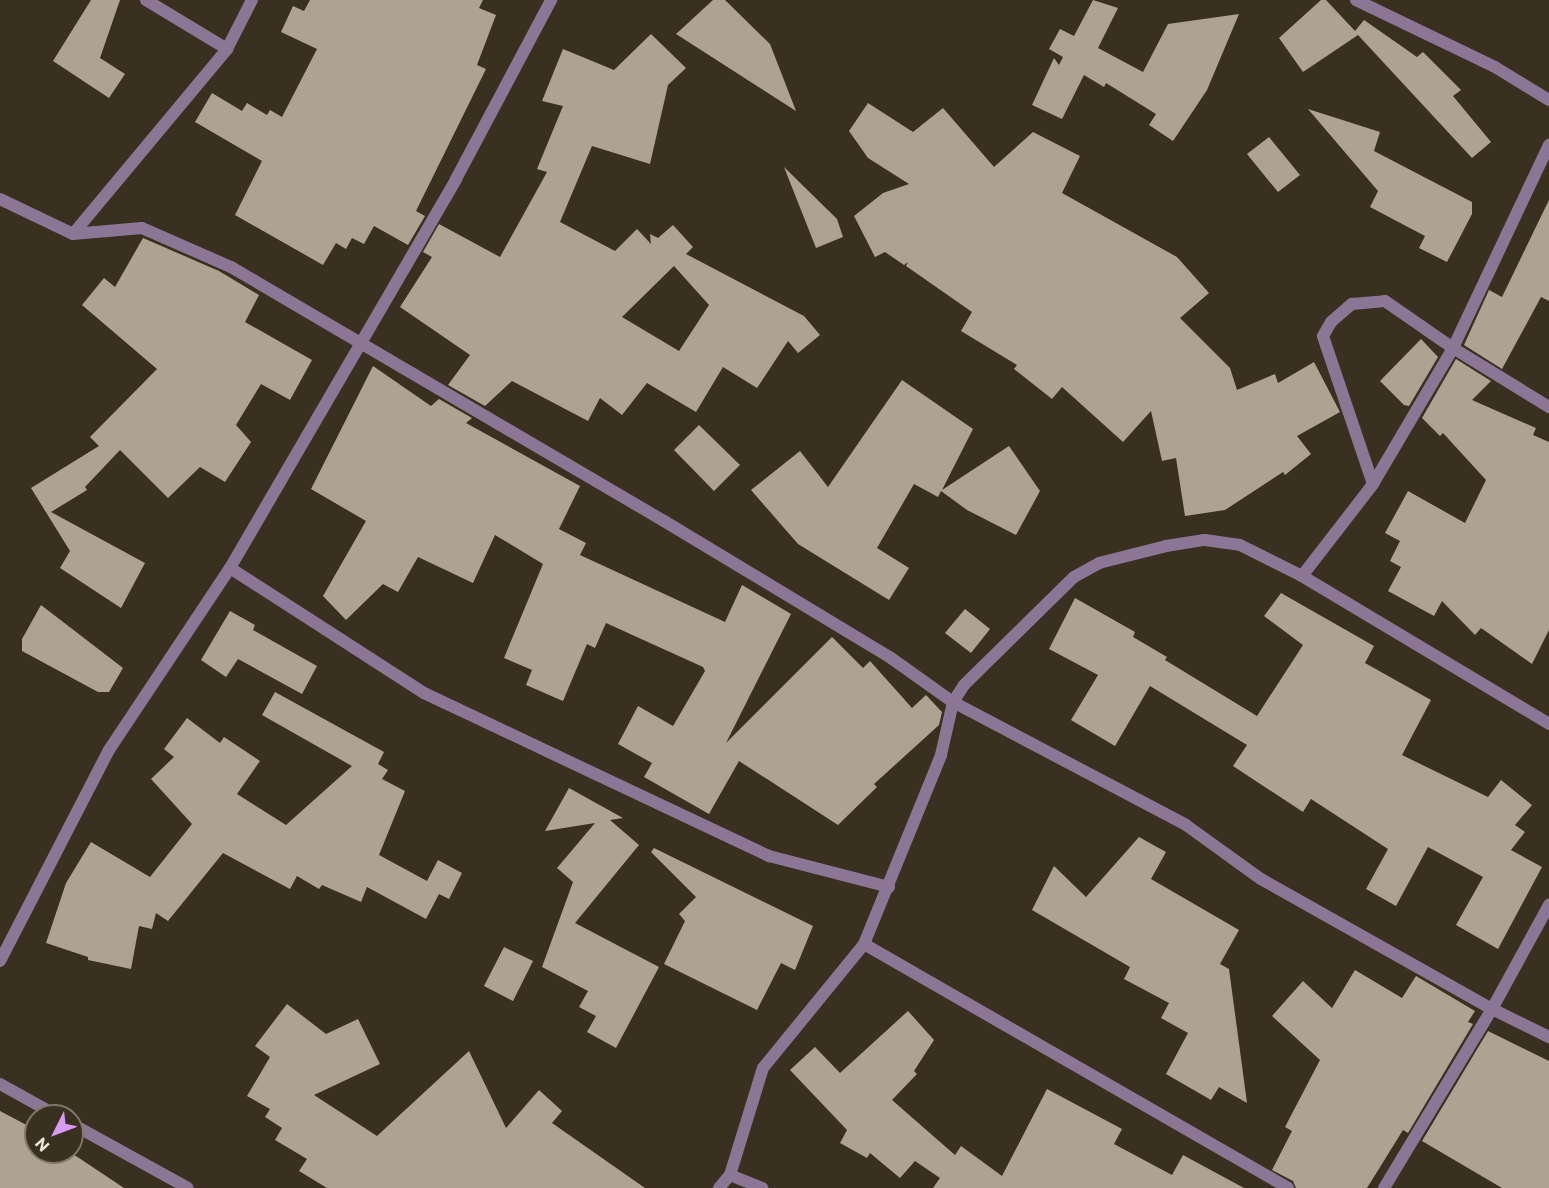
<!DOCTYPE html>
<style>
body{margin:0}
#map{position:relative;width:1549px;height:1188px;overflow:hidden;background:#393020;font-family:Commissioner,sans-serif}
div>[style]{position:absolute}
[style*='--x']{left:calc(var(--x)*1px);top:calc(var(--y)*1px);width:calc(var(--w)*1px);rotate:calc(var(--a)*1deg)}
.building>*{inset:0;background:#aea391}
.minor>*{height:12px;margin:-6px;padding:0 6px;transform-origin:6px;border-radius:6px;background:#8b7795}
span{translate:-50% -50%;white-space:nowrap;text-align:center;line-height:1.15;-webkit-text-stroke:6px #393020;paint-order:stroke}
.north{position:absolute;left:24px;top:1104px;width:60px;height:60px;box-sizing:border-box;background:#393020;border:2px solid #7f786a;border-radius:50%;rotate:228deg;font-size:16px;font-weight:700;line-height:24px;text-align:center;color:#e9e3da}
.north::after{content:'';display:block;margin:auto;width:21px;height:27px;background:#d99af7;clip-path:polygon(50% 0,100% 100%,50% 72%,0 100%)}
</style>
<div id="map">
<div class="building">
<div style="clip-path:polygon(91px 0,120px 0,100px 58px,125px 74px,109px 98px,53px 61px)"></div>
<div style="clip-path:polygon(310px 0,483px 0,479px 8px,496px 15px,477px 65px,486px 69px,416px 211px,425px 216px,408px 245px,374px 226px,364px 244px,352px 238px,346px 249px,336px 243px,323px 265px,235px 215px,262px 161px,195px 122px,212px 93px,242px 111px,247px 103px,267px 115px,270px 110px,282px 117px,317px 49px,281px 32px,293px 6px,304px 11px)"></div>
<div style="clip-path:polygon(713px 0,725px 0,770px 44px,796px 111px,676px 34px)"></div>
<div style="clip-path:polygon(1093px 0,1118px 8px,1098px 48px,1143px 72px,1168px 24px,1239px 14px,1207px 90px,1173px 141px,1149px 125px,1156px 114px,1106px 83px,1104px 87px,1084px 75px,1062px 119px,1032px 105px,1054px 58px,1059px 65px,1063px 57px,1049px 49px,1060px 29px,1074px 36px)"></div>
<div style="clip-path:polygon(1321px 0,1326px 0,1355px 31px,1364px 20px,1417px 57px,1423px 52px,1461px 90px,1453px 96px,1491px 142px,1472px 158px,1358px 35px,1303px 72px,1279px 38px)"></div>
<div style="clip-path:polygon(evenodd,651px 34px,686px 68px,668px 85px,650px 164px,592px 146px,560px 222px,615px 251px,637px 229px,651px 244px,650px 234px,658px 238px,673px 225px,693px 247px,686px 254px,804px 316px,820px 335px,798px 353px,788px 341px,757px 388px,723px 367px,696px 412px,647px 383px,622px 415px,600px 398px,588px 421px,512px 381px,485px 406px,448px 385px,470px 355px,400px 307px,432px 257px,423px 252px,439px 224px,500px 257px,547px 172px,537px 169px,563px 106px,542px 101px,563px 49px,614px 70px,651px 34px,674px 266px,709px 305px,679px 351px,622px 317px,674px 266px)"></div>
<div style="clip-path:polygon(868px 103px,913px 132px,943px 108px,994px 167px,1033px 132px,1080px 156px,1062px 193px,1177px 257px,1209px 293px,1180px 318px,1230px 368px,1237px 390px,1275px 374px,1278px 383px,1314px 362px,1340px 412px,1297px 436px,1311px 454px,1285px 475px,1283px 472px,1225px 510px,1185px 516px,1176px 458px,1162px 461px,1151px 411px,1123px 442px,1062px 387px,1052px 399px,1014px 369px,1017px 365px,961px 331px,972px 312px,906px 266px,908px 262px,904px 265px,885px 252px,875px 257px,854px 216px,883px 193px,909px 184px,868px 158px,849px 131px)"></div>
<div style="clip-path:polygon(1308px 109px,1380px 132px,1374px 151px,1472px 202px,1472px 214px,1447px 262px,1419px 248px,1425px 236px,1370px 207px,1378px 191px)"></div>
<div style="clip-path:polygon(1269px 137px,1300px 175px,1278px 192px,1247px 154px)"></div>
<div style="clip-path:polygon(784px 167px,837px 219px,843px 237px,816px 248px)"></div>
<div style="clip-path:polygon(1549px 200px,1549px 301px,1541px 297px,1502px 369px,1464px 345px,1489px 290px,1502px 297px)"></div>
<div style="clip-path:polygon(143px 238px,219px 271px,259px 295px,245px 322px,312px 360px,290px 400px,261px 384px,236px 425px,251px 442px,225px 482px,200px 467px,168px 498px,120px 450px,85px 487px,87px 490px,51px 512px,145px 563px,121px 608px,60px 568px,70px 551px,31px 488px,99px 446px,90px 437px,157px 369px,82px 305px,104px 278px,115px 287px)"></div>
<div style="clip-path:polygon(1421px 339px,1438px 357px,1409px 406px,1404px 405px,1380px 381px)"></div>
<div style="clip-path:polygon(1456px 359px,1491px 381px,1472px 400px,1536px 428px,1533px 435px,1549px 442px,1549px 630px,1532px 664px,1481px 628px,1475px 635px,1442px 601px,1434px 616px,1388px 591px,1401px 567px,1390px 561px,1400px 541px,1385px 533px,1408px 491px,1465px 523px,1486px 480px,1443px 433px,1440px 436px,1422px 418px)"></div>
<div style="clip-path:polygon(373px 366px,431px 406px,439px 399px,472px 418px,466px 423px,580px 486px,559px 529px,586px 543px,580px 555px,725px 622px,742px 585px,791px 614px,726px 743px,832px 637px,863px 668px,870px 661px,912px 708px,926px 695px,942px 712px,939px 725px,874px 784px,877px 787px,838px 825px,739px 761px,709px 814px,644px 777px,652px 763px,618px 744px,638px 706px,673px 726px,705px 671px,703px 667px,606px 623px,595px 648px,587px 644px,563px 701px,526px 685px,532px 670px,504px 658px,543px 564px,495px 535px,473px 583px,418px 557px,398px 592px,383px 584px,346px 620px,323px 596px,366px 521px,311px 489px)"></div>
<div style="clip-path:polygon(902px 380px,973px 429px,942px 490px,1009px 446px,1040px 491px,1016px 535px,967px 510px,941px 491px,938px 497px,914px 484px,877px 548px,909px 568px,889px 600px,798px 544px,751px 490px,800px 451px,828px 487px)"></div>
<div style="clip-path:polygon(699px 425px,740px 465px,714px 491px,674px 450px)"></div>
<div style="clip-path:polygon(1281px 593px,1374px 646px,1365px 663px,1431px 700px,1402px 755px,1488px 797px,1501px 780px,1532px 805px,1515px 825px,1525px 832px,1511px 850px,1542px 867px,1498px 949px,1456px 925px,1483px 877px,1428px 847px,1396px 906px,1366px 889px,1388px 849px,1311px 799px,1303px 812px,1233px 766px,1247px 745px,1150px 686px,1115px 746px,1071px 720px,1098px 675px,1049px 649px,1075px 598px,1135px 632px,1133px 637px,1167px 657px,1165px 660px,1257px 716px,1303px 645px,1264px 616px)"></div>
<div style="clip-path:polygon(41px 605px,123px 668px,109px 692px,98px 692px,22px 651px,22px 639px)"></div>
<div style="clip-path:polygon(965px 609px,990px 629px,971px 653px,945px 633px)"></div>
<div style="clip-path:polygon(230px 611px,255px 625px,253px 630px,317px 666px,302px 694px,238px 659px,226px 677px,201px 660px)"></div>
<div style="clip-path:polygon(275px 692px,384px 752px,378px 764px,388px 770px,382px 779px,405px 791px,379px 855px,427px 881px,438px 860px,462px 873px,449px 899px,439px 894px,426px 919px,367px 887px,361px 902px,322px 885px,319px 889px,297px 876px,290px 889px,223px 853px,168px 921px,156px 913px,152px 929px,139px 926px,131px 969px,88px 960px,88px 957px,46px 943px,66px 883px,91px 842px,150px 877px,192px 824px,151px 779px,174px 757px,164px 749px,187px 718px,220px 743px,224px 737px,260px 761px,237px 794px,286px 825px,352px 766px,262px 715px)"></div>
<div style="clip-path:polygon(569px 788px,623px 818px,610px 820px,639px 845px,575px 923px,659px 967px,616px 1048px,587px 1032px,596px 1016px,579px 1007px,588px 991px,542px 967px,573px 882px,557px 868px,595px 823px,545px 831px)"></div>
<div style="clip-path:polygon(1139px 837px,1166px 852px,1151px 879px,1239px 930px,1220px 964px,1229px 969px,1247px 1103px,1219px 1087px,1211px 1100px,1166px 1074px,1188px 1033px,1161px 1018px,1169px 1003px,1124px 979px,1130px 967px,1032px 910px,1054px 866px,1086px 897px)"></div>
<div style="clip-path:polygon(654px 848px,813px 926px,795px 970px,781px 963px,757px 1010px,664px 964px,685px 921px,679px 914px,696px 897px,651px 852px)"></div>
<div style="clip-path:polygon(504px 947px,533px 961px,513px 1001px,484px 986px)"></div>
<div style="clip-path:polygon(1355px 970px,1402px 998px,1416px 976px,1475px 1011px,1468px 1022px,1473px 1024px,1408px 1133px,1403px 1130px,1367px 1188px,1296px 1188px,1293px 1181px,1272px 1170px,1292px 1131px,1285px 1127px,1320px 1060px,1272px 1016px,1303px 981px,1332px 1008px)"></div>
<div style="clip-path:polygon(287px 1004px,326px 1034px,358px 1019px,380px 1064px,314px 1095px,377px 1136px,469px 1051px,506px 1128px,539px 1090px,562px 1111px,552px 1123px,645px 1188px,327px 1188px,299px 1171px,307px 1159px,275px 1140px,282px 1128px,265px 1117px,270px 1109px,247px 1096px,270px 1057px,255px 1046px)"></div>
<div style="clip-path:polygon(908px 1011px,934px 1040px,914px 1071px,917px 1074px,892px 1100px,955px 1155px,961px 1146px,1002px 1176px,1047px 1089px,1122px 1129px,1114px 1144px,1172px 1175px,1183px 1155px,1244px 1188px,933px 1188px,940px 1178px,915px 1161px,900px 1178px,870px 1153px,867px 1158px,840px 1143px,847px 1130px,790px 1070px,815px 1047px,840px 1073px)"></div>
<div style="clip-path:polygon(1488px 1031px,1549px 1061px,1549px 1188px,1502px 1188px,1422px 1141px)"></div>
<div style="clip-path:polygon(0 1111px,36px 1130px,36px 1152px,70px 1152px,124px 1188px,0 1188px)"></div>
</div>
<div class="minor">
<div style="--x:146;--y:0;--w:95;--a:31.2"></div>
<div style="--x:1356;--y:0;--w:154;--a:25.7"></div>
<div style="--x:1495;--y:67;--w:63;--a:31.4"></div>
<div style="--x:0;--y:199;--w:81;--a:25.6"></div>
<div style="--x:73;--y:234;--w:69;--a:-5"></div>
<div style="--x:142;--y:228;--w:97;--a:23.7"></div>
<div style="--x:231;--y:267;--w:502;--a:30.4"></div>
<div style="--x:664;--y:521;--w:265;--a:31.1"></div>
<div style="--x:891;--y:658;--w:76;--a:35.4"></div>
<div style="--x:953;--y:702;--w:263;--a:27.8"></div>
<div style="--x:1186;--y:825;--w:92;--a:35.8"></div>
<div style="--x:1261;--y:879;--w:265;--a:29.4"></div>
<div style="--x:1492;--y:1009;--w:64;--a:26.2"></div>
<div style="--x:73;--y:234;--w:241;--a:-50.2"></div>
<div style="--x:227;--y:49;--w:55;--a:-63"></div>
<div style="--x:1373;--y:484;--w:158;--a:-59.5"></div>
<div style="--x:1453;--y:348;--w:113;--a:31.6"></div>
<div style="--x:230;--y:568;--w:231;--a:32.8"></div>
<div style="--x:424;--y:693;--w:382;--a:25.3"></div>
<div style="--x:769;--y:856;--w:124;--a:14.5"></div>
<div style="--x:1302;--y:576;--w:116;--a:-52.3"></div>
<div style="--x:1373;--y:484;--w:156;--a:-108.7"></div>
<div style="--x:1323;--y:336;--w:16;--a:-60"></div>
<div style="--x:1331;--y:322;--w:28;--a:-41"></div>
<div style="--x:1352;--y:304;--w:33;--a:-5"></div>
<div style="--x:1385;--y:301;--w:83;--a:34.7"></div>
<div style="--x:1453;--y:348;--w:225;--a:-64.7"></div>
<div style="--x:864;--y:944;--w:489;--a:29.9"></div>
<div style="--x:0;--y:961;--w:237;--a:-62.7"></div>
<div style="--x:109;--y:750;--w:219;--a:-56.4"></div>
<div style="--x:230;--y:568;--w:450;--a:-59.8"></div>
<div style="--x:456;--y:179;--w:203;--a:-62"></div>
<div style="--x:0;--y:1084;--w:66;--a:28.9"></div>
<div style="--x:72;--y:1124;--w:132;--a:28.9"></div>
<div style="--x:730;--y:1175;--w:35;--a:22"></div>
<div style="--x:719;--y:1188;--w:17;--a:-50"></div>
<div style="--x:730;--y:1175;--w:112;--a:-72.9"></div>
<div style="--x:763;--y:1068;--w:160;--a:-50.8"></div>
<div style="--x:864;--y:944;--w:204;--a:-67.8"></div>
<div style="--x:941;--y:755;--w:54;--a:-77.2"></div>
<div style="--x:953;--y:702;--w:20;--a:-57"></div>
<div style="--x:964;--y:685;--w:154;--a:-44.5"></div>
<div style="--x:1074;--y:577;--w:29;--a:-29"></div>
<div style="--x:1099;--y:563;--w:69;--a:-14.2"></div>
<div style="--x:1166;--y:546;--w:39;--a:-9"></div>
<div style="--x:1205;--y:540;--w:35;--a:8"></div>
<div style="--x:1240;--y:545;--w:69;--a:26.6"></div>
<div style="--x:1302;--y:576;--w:288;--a:30.9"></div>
<div style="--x:1384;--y:1188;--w:209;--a:-58.9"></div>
<div style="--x:1492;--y:1009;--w:119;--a:-61.3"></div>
</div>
<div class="north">N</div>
</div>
